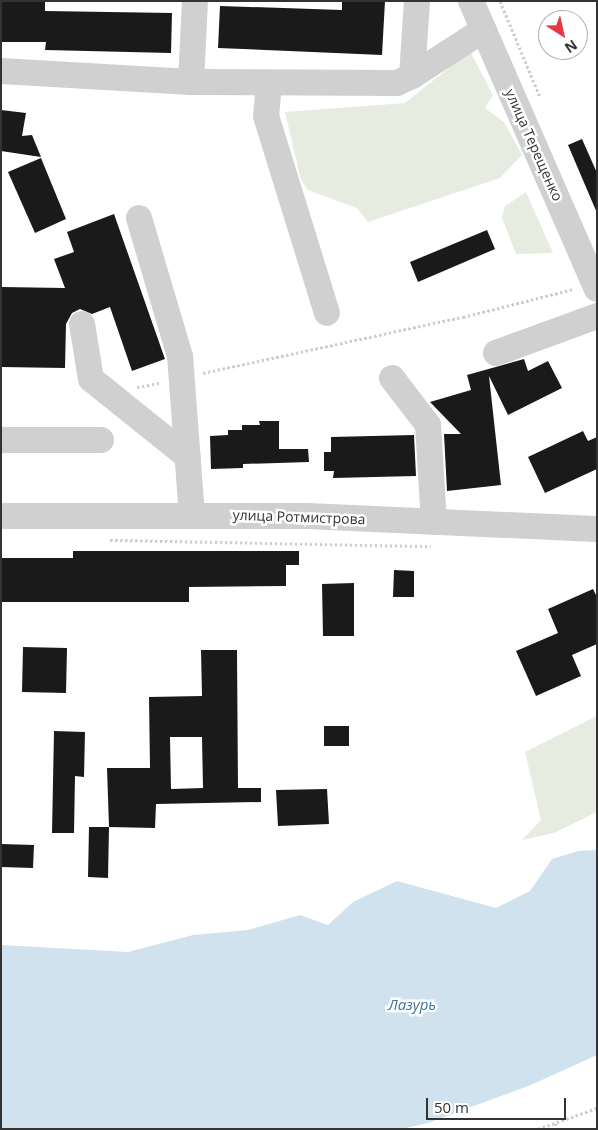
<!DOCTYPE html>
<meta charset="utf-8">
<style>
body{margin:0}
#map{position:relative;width:598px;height:1130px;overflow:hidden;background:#fff;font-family:"Open Sans",sans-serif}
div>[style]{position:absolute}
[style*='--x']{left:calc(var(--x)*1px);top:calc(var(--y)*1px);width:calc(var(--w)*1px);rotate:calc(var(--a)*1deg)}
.green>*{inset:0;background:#e6ecdf}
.water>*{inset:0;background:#cfe2ee}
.building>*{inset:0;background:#1a1a1a}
.path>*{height:3px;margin-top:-1.5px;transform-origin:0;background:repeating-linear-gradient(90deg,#cdcdcd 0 2.5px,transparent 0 5px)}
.minor>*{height:26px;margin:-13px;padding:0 13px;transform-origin:13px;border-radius:13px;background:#d0d0d0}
span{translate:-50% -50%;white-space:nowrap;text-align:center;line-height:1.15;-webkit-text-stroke:5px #fff;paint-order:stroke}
.street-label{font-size:14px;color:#333}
.water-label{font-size:15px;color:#3f7597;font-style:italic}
.frame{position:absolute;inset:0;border:2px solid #333;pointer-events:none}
.north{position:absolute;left:538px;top:10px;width:50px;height:50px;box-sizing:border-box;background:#fff;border:1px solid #adadad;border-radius:50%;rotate:145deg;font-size:14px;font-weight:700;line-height:20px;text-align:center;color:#333}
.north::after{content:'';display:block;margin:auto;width:18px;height:22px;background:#e63946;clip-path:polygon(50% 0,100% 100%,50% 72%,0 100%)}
.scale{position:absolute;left:426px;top:1098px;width:140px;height:22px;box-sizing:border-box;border:2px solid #333;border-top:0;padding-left:6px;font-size:15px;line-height:18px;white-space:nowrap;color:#333;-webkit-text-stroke:4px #fff;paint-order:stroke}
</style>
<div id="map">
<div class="green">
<div style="clip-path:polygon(470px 51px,493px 95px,485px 108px,504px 122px,522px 155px,500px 178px,368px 222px,357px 208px,308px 190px,301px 180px,285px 112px,405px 103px)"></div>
<div style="clip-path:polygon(526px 192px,553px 253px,516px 254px,502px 218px,505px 206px)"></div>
<div style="clip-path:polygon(597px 716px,597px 812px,554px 833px,522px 840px,541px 820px,525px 752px)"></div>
</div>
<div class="water">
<div style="clip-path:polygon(597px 850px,597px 1055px,531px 1085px,428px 1123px,401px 1129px,1px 1129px,1px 945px,128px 952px,193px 935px,248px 930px,300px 915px,328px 925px,353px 902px,397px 881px,496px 908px,530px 891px,552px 859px,578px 851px)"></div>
</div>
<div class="building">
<div style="clip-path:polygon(342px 1px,385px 1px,382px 55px,218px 48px,220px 6px,342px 10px)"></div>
<div style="clip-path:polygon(1px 2px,45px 2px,45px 11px,172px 13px,171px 53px,45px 50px,46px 42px,1px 42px)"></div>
<div style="clip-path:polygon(1px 110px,26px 113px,22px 136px,32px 135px,41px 157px,1px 151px)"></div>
<div style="clip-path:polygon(582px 139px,597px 173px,597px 213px,568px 145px)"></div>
<div style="clip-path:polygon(41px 158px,66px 219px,35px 233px,8px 172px)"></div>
<div style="clip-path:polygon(114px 214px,165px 359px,132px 371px,110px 307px,92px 314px,80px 309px,72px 313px,66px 324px,65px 368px,1px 367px,1px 287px,65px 288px,54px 259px,74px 252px,67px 232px)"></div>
<div style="clip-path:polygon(487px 230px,495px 249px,418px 282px,410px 262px)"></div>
<div style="clip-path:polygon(524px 359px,528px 371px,548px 361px,562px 388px,508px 415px,489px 376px,501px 485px,447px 491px,444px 434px,461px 434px,430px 402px,471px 390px,467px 375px)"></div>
<div style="clip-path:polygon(259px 421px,279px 421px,279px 449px,308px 449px,309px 462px,243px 464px,243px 468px,211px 469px,210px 436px,228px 435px,228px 430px,242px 430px,242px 425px,260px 425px)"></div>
<div style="clip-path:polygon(583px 431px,588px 441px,597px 437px,597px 469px,545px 493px,528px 457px)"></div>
<div style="clip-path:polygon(414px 435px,416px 476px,333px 478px,334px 471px,324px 471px,324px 452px,331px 452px,331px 437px)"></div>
<div style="clip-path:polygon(73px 551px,299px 551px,299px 565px,286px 565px,286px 586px,189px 587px,189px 602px,1px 602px,1px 558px,73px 558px)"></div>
<div style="clip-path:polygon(394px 570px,414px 571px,414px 597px,393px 597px)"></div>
<div style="clip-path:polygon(354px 583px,354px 636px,323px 636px,322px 584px)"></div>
<div style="clip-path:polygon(593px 589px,597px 597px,597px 644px,572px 655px,581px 676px,536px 696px,516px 651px,558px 633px,548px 609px)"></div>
<div style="clip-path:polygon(23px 647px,67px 648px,66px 693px,22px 692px)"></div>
<div style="clip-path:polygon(evenodd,201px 650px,237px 650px,238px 788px,261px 788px,261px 802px,156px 804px,155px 828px,109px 827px,107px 768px,150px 768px,149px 697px,202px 696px,201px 650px,170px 737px,202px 737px,203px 788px,171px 789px,170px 737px)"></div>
<div style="clip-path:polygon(324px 726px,349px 726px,349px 746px,324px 746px)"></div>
<div style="clip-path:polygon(54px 731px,85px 732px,84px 777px,75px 776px,74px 833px,52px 833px)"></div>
<div style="clip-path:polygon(327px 789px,329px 824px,278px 826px,276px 790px)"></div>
<div style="clip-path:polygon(89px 827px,109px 827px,108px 878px,88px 877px)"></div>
<div style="clip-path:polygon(1px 844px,34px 845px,33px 868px,1px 867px)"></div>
</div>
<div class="path">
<div style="--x:500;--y:1;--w:104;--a:67.4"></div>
<div style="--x:203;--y:373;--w:266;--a:-12.2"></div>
<div style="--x:463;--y:317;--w:114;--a:-14.2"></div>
<div style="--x:137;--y:387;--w:23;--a:-10"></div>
<div style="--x:110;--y:540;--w:321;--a:1.1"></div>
<div style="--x:555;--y:1123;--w:6;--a:72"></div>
<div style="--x:538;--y:1129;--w:63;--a:-19.6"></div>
</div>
<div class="minor">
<div style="--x:471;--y:1;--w:314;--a:66.4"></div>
<div style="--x:1;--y:71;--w:190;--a:3.3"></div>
<div style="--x:191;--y:82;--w:81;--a:-87.2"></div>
<div style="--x:412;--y:76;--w:85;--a:-32.9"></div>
<div style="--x:191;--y:82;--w:206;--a:0.3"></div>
<div style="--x:397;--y:83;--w:17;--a:-25"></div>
<div style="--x:412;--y:76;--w:75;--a:-86.2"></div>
<div style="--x:269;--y:83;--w:33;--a:95"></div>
<div style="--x:266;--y:116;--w:206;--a:72.8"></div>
<div style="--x:139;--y:218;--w:144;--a:73.5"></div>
<div style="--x:180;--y:356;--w:158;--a:85.7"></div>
<div style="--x:82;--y:324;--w:56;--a:80.7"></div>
<div style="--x:91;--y:379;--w:124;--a:38.8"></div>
<div style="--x:496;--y:353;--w:108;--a:-20.1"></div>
<div style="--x:392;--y:378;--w:59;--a:52.5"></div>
<div style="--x:428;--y:425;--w:97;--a:86.5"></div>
<div style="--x:1;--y:440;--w:100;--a:0"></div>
<div style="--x:1;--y:516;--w:307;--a:0"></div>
<div style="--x:308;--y:516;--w:289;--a:2.6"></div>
</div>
<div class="street-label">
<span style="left:534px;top:145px;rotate:66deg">улица Терещенко</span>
<span style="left:299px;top:517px;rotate:2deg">улица Ротмистрова</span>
</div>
<div class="water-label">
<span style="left:412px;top:1005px">Лазурь</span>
</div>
<div class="frame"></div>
<div class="north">N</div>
<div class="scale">50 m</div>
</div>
